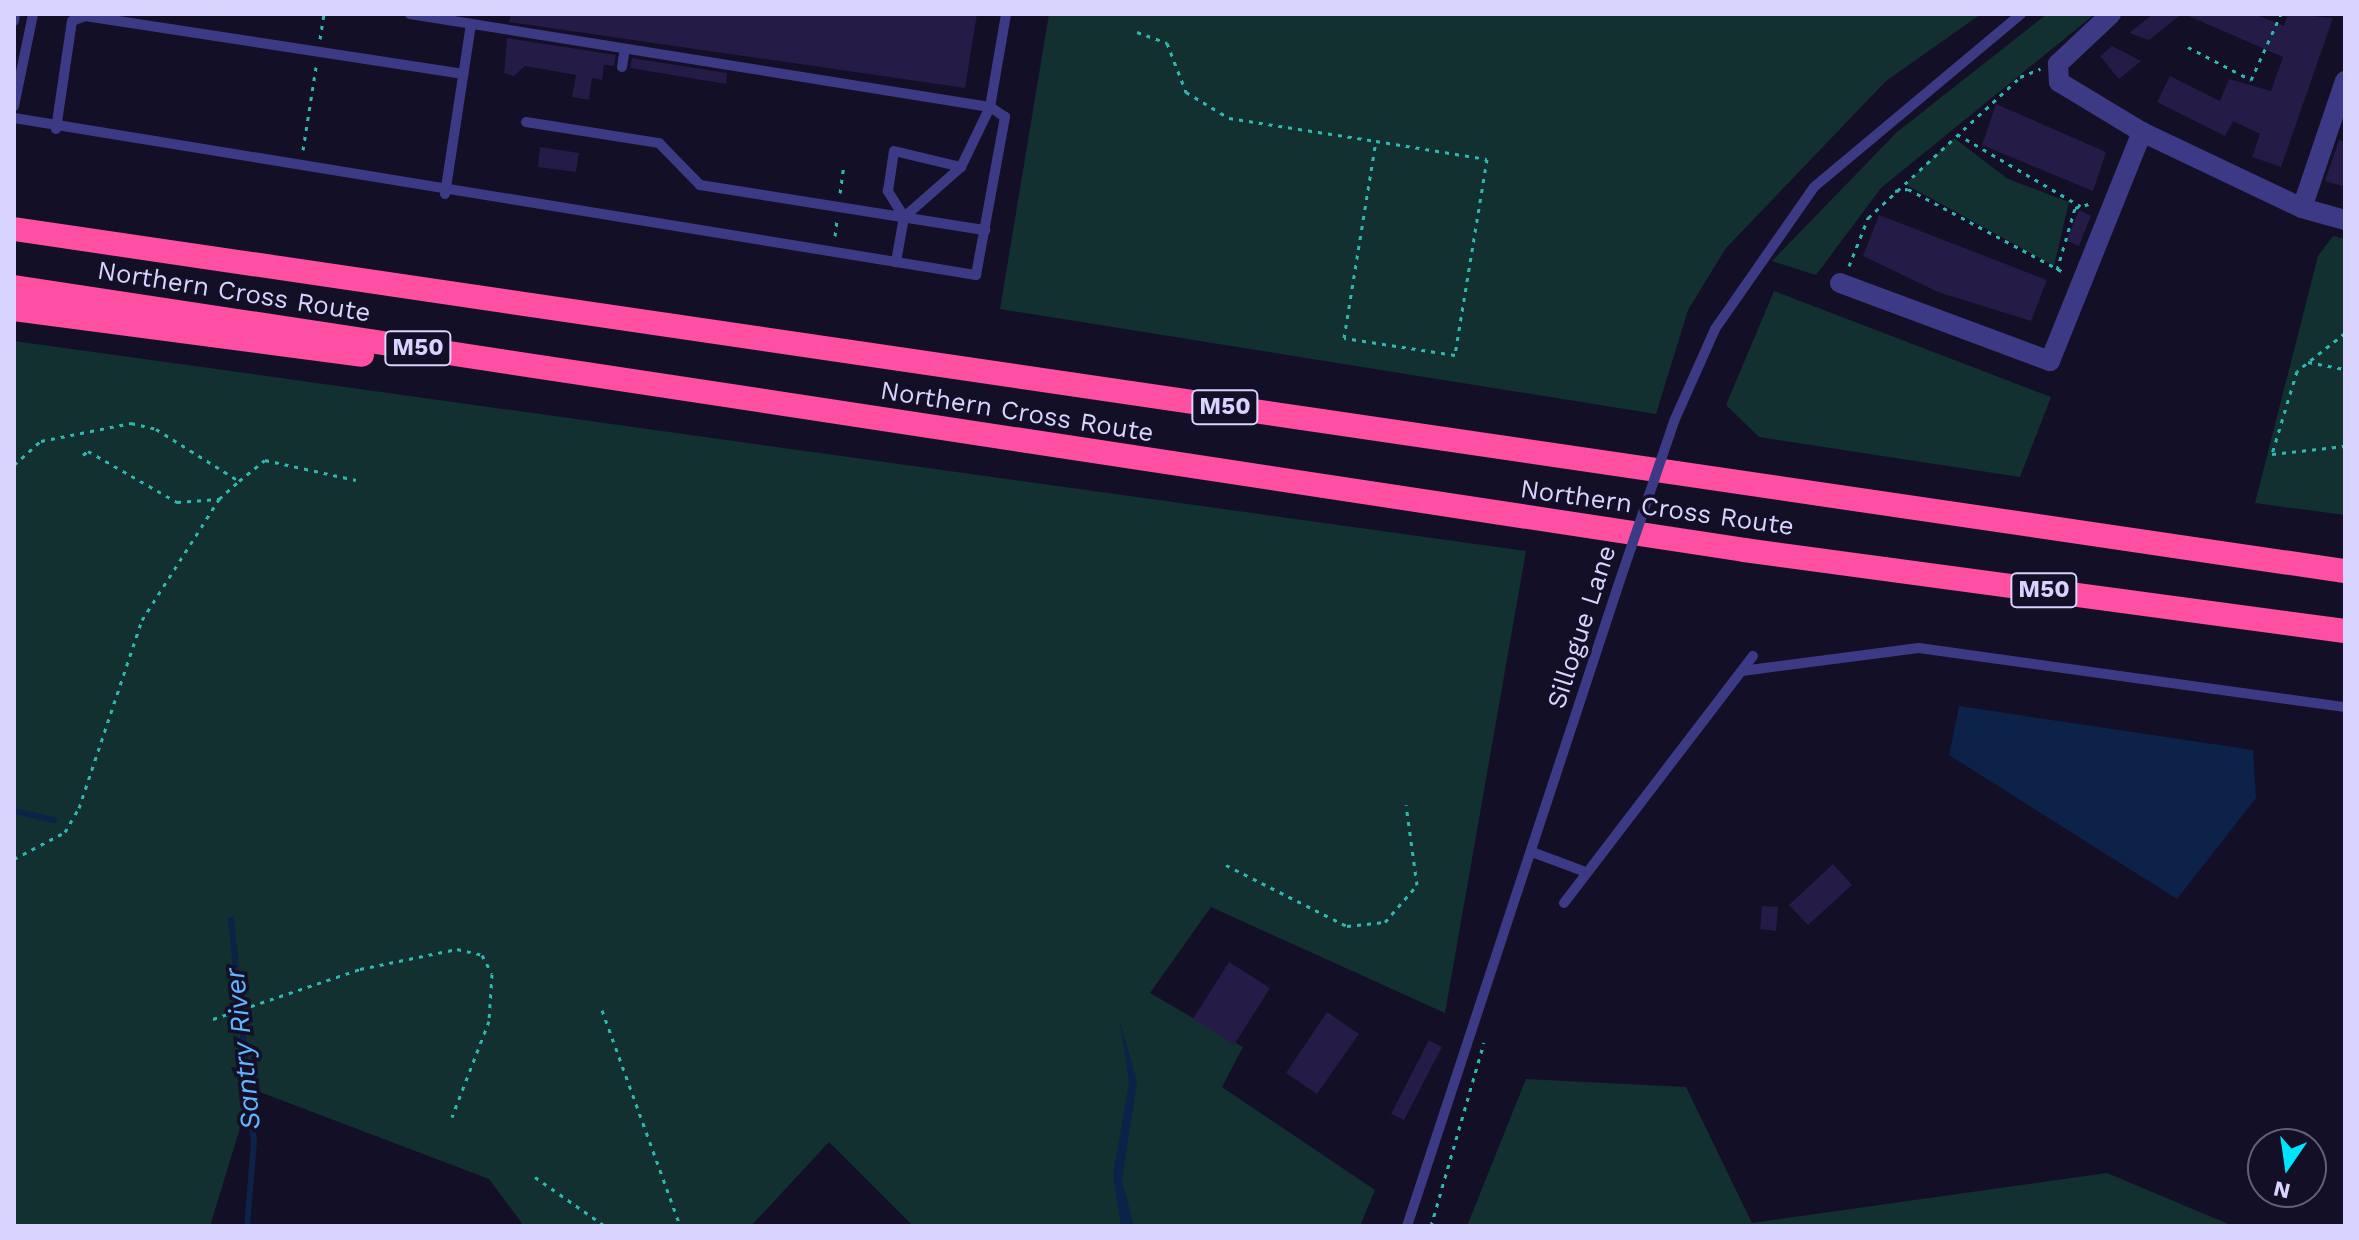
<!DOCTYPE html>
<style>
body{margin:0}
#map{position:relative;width:2359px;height:1240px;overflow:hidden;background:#130f26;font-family:"Work Sans",sans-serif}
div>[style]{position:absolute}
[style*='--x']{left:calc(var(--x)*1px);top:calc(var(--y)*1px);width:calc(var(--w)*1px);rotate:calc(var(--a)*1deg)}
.green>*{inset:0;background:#12302f}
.water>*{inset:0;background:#0c2248}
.stream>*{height:6px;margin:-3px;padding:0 3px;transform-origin:3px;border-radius:3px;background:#0c2248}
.building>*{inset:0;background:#241b47}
.path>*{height:3px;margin-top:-1.5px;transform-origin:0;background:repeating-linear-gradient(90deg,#2fb8b0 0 4px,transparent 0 10px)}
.lane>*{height:10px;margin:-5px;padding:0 5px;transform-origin:5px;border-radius:5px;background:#3d3a85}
.street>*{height:20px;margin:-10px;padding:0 10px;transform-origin:10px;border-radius:10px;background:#3d3a85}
.highway>*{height:24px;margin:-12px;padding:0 12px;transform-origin:12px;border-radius:12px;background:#ff4fa3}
.lane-bridge>*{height:10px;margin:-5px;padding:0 5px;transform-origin:5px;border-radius:5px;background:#3d3a85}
span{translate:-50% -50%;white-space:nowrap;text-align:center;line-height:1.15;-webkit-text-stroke:7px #130f26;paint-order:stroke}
.shield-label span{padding:2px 6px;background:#130f26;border:2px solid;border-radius:6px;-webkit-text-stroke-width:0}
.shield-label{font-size:24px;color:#d9d4ff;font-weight:700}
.street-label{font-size:26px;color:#d9d4ff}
.water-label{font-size:28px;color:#62b6ff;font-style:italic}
.frame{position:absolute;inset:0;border:16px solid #d9d4ff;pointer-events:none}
.north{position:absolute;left:2247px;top:1128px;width:80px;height:80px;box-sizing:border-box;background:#130f26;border:2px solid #625e7d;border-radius:50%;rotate:193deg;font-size:22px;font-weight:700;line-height:32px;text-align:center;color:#d9d4ff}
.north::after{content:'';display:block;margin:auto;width:28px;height:36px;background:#00e5ff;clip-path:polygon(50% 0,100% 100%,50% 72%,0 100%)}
</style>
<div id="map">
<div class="green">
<div style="clip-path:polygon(1049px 14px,1981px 14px,1886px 81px,1726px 248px,1688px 310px,1656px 414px,1000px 309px)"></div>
<div style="clip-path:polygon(2047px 14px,2095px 14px,1881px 188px,1816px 275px,1772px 261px,1897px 132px)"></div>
<div style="clip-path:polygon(1954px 138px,2008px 179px,2069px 202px,2054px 266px,1905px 184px)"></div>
<div style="clip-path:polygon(2333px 236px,2345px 239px,2345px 515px,2255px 503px,2318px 256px)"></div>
<div style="clip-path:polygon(1774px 291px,2051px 397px,2020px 477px,1759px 437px,1726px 405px)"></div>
<div style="clip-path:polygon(14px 341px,1526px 551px,1445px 1013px,1211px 907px,1150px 993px,1243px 1047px,1222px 1087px,1375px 1190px,1360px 1226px,913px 1226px,829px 1142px,751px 1226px,524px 1226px,489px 1179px,252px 1089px,210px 1226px,14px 1226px)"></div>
<div style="clip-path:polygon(1526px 1079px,1686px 1087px,1752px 1223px,2107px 1173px,2233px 1226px,1467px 1226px)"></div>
</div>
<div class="water">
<div style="clip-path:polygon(1959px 706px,2253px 750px,2256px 798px,2177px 899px,1949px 755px)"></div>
<div style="clip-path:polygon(1120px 1021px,1137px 1082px,1122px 1180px,1134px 1226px,1121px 1226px,1113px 1175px,1129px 1083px)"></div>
</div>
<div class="stream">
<div style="--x:14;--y:811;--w:41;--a:12.7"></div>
<div style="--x:231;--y:920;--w:222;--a:84.1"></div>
<div style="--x:254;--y:1141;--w:85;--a:94.7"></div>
</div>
<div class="building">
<div style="clip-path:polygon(511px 14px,977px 14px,965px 88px,509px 22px)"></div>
<div style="clip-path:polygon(2153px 14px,2182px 14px,2149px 40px,2129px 33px)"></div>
<div style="clip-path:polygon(2184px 14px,2254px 14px,2284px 26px,2288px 14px,2333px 18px,2281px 167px,2252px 157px,2260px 134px,2233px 121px,2225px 136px,2157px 102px,2170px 76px,2220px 101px,2229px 79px,2271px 91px,2283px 57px)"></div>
<div style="clip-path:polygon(507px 38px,616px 55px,614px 66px,604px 65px,602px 80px,592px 78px,589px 100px,572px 97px,576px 75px,525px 66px,514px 76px,504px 73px)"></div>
<div style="clip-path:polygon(2112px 46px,2141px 61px,2119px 79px,2100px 56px)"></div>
<div style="clip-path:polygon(632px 58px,727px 73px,726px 84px,630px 68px)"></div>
<div style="clip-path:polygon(1996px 104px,2106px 152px,2093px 191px,1982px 145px)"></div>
<div style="clip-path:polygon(2339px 140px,2345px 142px,2345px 187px,2325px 181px)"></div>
<div style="clip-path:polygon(540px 147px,579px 153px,576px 172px,538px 167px)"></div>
<div style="clip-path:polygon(2079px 210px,2091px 216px,2079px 246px,2066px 241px)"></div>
<div style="clip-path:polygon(1879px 215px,2047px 280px,2031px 321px,1938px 292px,1863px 256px)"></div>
<div style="clip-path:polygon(1833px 864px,1852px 885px,1808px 925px,1789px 905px)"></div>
<div style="clip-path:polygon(1762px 906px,1778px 907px,1776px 931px,1760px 929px)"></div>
<div style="clip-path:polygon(1229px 962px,1270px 988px,1234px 1045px,1193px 1019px)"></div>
<div style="clip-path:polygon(1327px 1012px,1359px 1034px,1317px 1094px,1286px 1073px)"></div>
<div style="clip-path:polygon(1429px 1040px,1442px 1047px,1404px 1120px,1391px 1114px)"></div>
</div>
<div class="path">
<div style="--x:1137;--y:32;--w:32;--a:20"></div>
<div style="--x:1167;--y:43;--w:53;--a:68.8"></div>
<div style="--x:1186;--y:92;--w:50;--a:31.2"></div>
<div style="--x:1229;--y:118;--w:149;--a:8.9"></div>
<div style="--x:1376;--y:141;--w:112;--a:9.2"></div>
<div style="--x:1487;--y:159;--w:199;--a:99.3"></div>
<div style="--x:1455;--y:355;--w:112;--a:-171.3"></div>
<div style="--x:1344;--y:338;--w:200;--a:-80.8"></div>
<div style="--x:320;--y:39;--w:25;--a:-81"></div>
<div style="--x:2188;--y:47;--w:71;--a:27.6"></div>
<div style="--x:2251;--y:80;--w:72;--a:-65.6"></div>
<div style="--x:1957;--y:134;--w:143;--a:30.3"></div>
<div style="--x:303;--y:150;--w:84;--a:-81.1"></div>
<div style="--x:1895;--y:191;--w:13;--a:-9"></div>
<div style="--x:1908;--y:189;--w:178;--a:28.1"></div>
<div style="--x:840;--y:193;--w:28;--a:-82"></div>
<div style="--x:835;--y:236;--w:16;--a:-83"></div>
<div style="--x:1849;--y:266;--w:52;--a:-68.4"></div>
<div style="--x:1868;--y:218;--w:207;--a:-42.8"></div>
<div style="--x:2020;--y:77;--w:22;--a:-22"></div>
<div style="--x:2057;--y:270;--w:65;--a:-73.8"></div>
<div style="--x:2075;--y:208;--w:18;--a:-16"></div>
<div style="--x:2345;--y:333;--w:61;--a:141.6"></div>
<div style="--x:2297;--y:371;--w:87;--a:106.8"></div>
<div style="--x:2272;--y:454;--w:73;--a:-6.3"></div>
<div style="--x:2308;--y:362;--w:38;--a:11"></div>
<div style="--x:83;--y:455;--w:6;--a:-39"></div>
<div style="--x:88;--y:451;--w:103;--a:29.8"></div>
<div style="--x:177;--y:502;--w:42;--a:-4.1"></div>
<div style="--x:219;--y:499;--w:27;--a:-42"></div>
<div style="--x:14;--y:465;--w:36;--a:-42"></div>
<div style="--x:41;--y:441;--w:92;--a:-11.3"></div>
<div style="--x:131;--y:423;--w:26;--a:13"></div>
<div style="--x:156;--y:429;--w:98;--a:32.1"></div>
<div style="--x:239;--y:481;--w:33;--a:-39"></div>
<div style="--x:265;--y:460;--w:93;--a:12.4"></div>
<div style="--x:14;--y:859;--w:58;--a:-27.9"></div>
<div style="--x:65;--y:832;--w:28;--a:-60"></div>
<div style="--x:79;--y:808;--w:198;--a:-71.5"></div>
<div style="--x:142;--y:620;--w:147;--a:-57.5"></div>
<div style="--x:1226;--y:865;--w:136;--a:26.8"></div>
<div style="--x:1347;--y:926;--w:38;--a:-6"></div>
<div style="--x:1385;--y:922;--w:49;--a:-49.1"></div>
<div style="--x:1417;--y:885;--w:81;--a:-97.8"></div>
<div style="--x:602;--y:1010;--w:230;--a:70.1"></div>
<div style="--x:213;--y:1019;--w:155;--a:-18.8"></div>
<div style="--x:360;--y:969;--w:99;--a:-11.7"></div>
<div style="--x:457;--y:949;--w:26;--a:13"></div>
<div style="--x:482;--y:955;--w:21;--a:62"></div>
<div style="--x:492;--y:974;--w:47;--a:93.7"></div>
<div style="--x:489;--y:1021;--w:103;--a:111.1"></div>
<div style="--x:535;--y:1177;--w:85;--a:35"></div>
<div style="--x:1431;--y:1226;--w:191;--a:-73.9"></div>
</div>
<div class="lane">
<div style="--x:410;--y:14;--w:587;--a:9.11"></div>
<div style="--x:990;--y:107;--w:67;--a:115.8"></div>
<div style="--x:961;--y:167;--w:76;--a:138.7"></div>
<div style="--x:904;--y:217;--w:46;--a:100.1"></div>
<div style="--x:14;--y:21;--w:7;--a:-82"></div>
<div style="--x:622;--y:67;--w:18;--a:-81"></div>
<div style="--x:14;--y:106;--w:94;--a:-78.3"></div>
<div style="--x:14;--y:118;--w:975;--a:9.27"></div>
<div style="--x:976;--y:275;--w:161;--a:-79.6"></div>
<div style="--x:1005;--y:117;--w:18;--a:-146"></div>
<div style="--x:990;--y:107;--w:94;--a:-80.2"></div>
<div style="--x:526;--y:122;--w:135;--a:9"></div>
<div style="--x:659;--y:143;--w:59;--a:45.7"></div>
<div style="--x:700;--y:185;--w:289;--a:9"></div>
<div style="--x:56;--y:129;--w:109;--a:-81.6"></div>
<div style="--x:72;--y:21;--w:14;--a:-21"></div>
<div style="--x:85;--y:16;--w:383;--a:8.7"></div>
<div style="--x:445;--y:194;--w:172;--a:-81.3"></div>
<div style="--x:904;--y:217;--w:31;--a:-122"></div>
<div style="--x:888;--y:191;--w:40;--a:-81.5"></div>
<div style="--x:894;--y:151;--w:69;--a:13.4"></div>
<div style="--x:1675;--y:419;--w:98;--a:-66"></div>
<div style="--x:1715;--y:329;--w:173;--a:-55.1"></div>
<div style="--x:1814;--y:187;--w:270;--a:-39.9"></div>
<div style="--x:1742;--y:671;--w:178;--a:-7.4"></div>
<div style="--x:1919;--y:648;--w:430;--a:7.9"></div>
<div style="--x:1532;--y:852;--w:54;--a:20.4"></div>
<div style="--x:1564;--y:903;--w:311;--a:-52.6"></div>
<div style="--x:1407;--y:1226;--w:674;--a:-71.75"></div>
</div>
<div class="street">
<div style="--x:2111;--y:14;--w:73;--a:136.7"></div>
<div style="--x:2058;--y:64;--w:18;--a:87"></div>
<div style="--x:2059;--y:82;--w:97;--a:31.1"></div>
<div style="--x:2142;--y:132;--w:177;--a:25.4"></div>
<div style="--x:2302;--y:208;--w:45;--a:15.6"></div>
<div style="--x:2302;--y:208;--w:134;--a:-71.3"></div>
<div style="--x:1840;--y:283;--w:224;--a:20.4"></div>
<div style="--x:2050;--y:361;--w:247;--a:-68.1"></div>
</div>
<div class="highway">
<div style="--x:14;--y:229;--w:2356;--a:8.35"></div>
<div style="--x:14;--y:287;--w:1750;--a:8.64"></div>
<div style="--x:1744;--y:550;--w:606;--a:7.68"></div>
<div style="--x:14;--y:309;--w:351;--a:7.5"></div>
</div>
<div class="lane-bridge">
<div style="--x:1618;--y:586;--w:176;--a:-71.2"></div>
</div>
<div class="shield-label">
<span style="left:418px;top:348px">M50</span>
<span style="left:1225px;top:407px">M50</span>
<span style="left:2044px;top:590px">M50</span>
</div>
<div class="street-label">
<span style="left:234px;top:292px;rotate:9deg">Northern Cross Route</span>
<span style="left:1017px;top:412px;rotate:9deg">Northern Cross Route</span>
<span style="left:1657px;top:508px;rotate:8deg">Northern Cross Route</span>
<span style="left:1582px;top:627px;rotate:-72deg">Sillogue Lane</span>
</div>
<div class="water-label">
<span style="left:243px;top:1049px;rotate:-96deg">Santry River</span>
</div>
<div class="frame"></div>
<div class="north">N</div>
</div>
